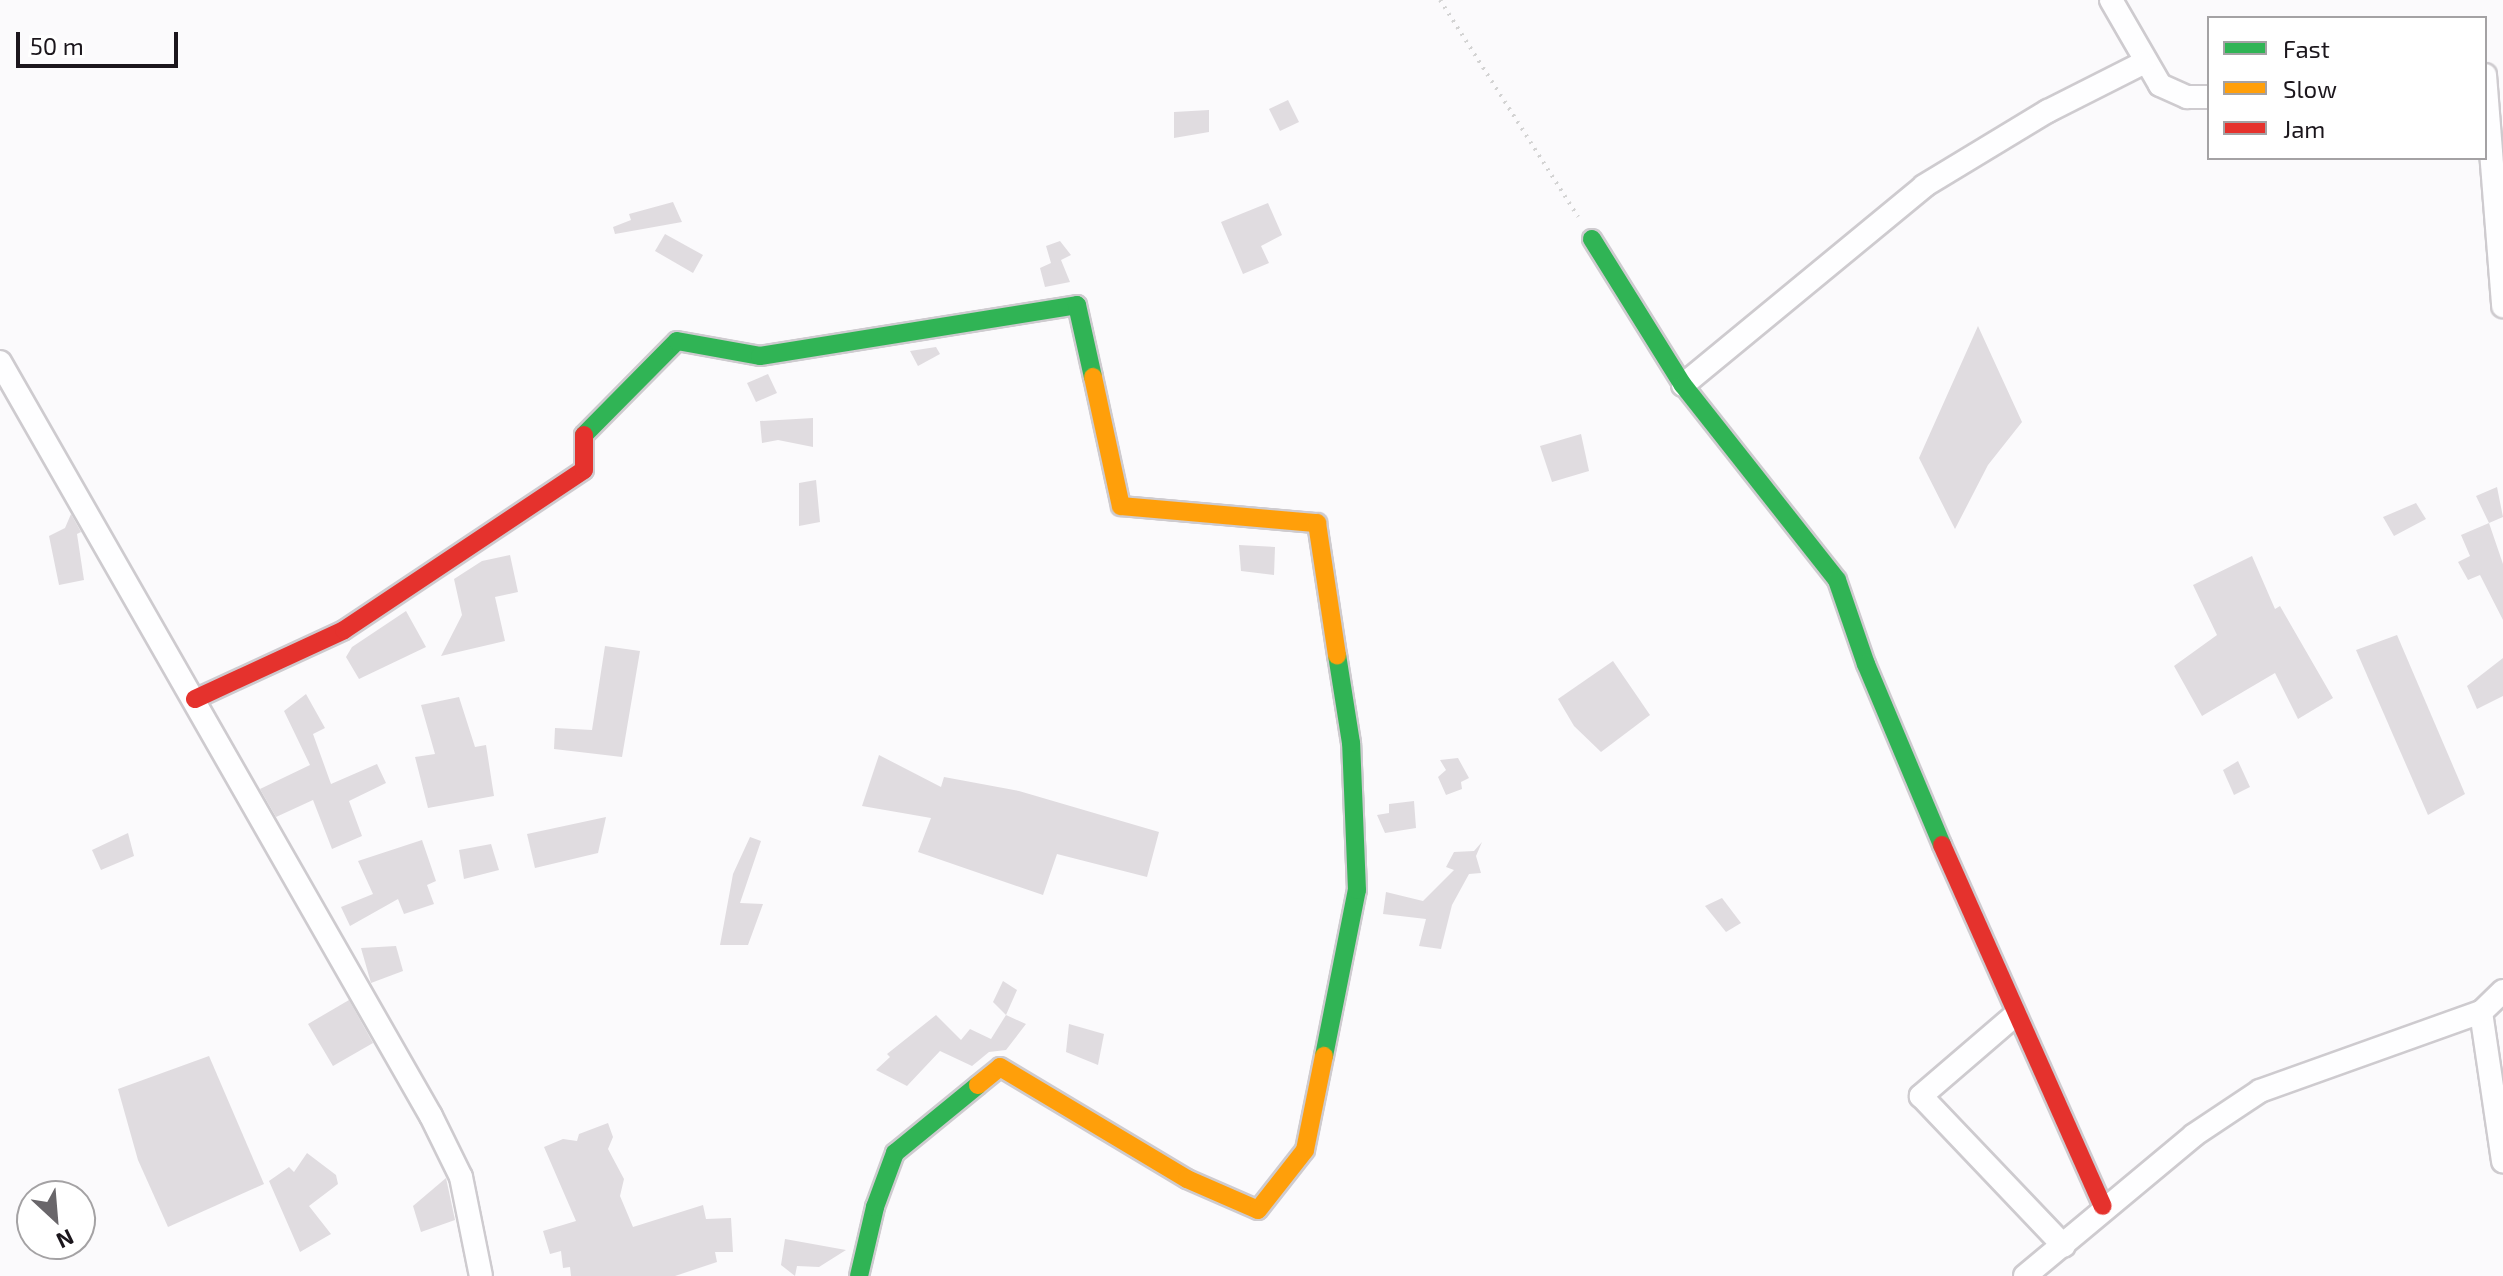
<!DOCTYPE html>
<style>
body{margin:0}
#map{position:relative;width:2503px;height:1276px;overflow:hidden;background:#fbfafc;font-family:"Exo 2",sans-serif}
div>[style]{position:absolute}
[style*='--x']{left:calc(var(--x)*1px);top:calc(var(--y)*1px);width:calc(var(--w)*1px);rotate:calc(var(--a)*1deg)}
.building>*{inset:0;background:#e0dce0}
.path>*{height:4px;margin-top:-2px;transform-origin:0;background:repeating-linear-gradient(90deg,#d3d3d3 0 2px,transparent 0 8px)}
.roads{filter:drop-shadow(2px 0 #cecbcf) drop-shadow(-2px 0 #cecbcf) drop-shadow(0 2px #cecbcf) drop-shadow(0 -2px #cecbcf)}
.street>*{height:22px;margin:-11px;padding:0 11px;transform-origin:11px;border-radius:11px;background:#fefeff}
.fast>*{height:18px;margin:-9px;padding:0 9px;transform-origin:9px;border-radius:9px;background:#30b455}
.slow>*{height:18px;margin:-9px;padding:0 9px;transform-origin:9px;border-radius:9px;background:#ff9f0a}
.jam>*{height:18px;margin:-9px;padding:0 9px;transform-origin:9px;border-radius:9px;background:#e5322d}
span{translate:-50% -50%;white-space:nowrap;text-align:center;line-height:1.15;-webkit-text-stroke:8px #fff;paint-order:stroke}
.legend{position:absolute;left:2207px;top:16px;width:280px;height:144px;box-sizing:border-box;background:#fff;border:2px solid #a4a2a4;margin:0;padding:10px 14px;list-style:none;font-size:24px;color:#1b161c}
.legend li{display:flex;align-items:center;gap:16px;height:40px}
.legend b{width:40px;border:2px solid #a4a2a4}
.north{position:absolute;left:16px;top:1180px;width:80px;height:80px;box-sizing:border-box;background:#fff;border:2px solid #a4a2a4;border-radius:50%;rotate:154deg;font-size:22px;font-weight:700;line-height:32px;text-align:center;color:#1b161c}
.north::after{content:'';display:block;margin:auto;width:28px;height:36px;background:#69666a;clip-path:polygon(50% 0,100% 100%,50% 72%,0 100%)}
.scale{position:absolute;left:16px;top:32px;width:162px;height:36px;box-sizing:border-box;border:4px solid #1b161c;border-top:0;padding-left:10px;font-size:24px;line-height:28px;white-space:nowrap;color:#1b161c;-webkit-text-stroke:6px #fff;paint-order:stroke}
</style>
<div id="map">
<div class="building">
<div style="clip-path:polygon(1288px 100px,1299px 122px,1280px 131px,1269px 109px)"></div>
<div style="clip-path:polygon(1209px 110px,1209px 132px,1174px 138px,1174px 112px)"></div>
<div style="clip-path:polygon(673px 202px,682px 222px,615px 234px,613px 227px,631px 220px,629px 214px)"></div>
<div style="clip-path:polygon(1268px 203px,1282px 235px,1261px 246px,1269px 263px,1243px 274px,1221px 222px)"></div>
<div style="clip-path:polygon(665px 234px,703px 255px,693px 273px,655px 251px)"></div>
<div style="clip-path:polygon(1060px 241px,1071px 255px,1061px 260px,1070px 282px,1045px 287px,1040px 268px,1051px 263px,1046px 246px)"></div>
<div style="clip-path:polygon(1978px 326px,2022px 422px,1988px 465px,1955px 529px,1919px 458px)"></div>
<div style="clip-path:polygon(936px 347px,940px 354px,918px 366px,910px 351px)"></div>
<div style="clip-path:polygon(768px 374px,777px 393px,756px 402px,747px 383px)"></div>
<div style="clip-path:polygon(813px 418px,813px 447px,778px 440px,762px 443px,760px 421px)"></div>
<div style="clip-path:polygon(1581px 434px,1589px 471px,1552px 482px,1540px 446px)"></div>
<div style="clip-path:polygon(816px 480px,820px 522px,799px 526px,799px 483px)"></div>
<div style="clip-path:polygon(2497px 487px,2503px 517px,2489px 523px,2503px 564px,2503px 620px,2480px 575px,2468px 580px,2458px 562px,2470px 556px,2461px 535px,2489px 523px,2476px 496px)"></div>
<div style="clip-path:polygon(2416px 503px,2426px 519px,2394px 536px,2383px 517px)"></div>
<div style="clip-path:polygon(71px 514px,81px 532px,77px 534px,84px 580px,59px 585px,49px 536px,65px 528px)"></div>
<div style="clip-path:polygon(1239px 545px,1275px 547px,1274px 575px,1241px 571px)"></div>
<div style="clip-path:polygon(510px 555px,518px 592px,495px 597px,505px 641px,441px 656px,462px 615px,454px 579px,482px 561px)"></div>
<div style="clip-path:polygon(2252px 556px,2275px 609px,2280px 606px,2333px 698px,2298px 719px,2275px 673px,2202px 716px,2174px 666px,2217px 635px,2193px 585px)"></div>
<div style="clip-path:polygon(406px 611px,426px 647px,359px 679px,346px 657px,352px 647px)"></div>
<div style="clip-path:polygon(2397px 635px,2465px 794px,2428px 815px,2356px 650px)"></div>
<div style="clip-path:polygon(605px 646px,640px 651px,622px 757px,554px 749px,555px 728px,592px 730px)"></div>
<div style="clip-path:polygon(2503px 658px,2503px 696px,2477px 709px,2467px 686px)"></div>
<div style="clip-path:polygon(1613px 661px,1650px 715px,1601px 752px,1574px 726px,1558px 699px)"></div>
<div style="clip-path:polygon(306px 694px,325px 728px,313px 734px,331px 784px,377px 764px,386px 783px,349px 801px,362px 836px,332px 849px,313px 800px,276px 817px,260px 789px,310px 765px,284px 711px)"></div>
<div style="clip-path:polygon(459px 697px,475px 747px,486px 745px,494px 796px,428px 808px,415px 757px,435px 754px,421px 705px)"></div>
<div style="clip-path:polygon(879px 755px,941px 787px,944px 777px,1019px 791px,1159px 832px,1147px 877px,1057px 854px,1043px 895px,918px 852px,931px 818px,862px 806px)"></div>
<div style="clip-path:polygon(1458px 758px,1469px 778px,1461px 782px,1462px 789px,1446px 795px,1438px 777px,1446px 770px,1440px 760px)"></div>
<div style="clip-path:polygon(2238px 761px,2250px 787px,2234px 795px,2223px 770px)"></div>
<div style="clip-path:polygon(1414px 801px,1416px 828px,1385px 833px,1377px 815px,1389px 813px,1389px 804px)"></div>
<div style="clip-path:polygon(606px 817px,598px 853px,535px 868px,527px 834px)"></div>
<div style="clip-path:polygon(128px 833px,134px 856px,101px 870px,92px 850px)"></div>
<div style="clip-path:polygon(750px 837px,761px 841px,740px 903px,763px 904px,748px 945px,720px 945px,733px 874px)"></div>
<div style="clip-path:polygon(422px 840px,436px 881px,427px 885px,434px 904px,404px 914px,398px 899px,350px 926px,341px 907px,373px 894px,358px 861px)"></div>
<div style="clip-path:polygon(1482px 842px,1476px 856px,1481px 873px,1469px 874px,1452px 905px,1441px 949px,1419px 946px,1426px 919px,1383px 914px,1386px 892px,1423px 901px,1454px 870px,1446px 867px,1454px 852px,1474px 851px)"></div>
<div style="clip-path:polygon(491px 844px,499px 870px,464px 879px,459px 850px)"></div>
<div style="clip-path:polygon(1722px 898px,1741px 923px,1726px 932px,1705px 906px)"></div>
<div style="clip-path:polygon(396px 946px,403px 971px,371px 983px,361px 948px)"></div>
<div style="clip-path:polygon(1003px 981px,1017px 990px,1006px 1015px,993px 1002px)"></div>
<div style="clip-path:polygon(349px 1000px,373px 1043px,333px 1066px,308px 1024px)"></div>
<div style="clip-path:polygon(936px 1015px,961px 1040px,970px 1029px,991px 1039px,1006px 1015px,1026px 1024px,1006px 1050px,989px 1052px,972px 1066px,940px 1051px,907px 1086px,876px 1070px,890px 1057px,887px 1054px)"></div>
<div style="clip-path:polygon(1069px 1024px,1104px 1034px,1098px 1065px,1066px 1052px)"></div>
<div style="clip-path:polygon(209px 1056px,264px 1184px,168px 1227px,138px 1160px,118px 1089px)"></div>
<div style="clip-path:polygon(608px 1123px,613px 1137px,608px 1149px,624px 1179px,620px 1196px,633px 1227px,703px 1205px,706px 1219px,731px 1218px,733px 1252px,715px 1252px,717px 1262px,675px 1276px,571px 1276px,570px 1267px,563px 1268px,561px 1251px,550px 1254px,543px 1231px,576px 1221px,544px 1147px,563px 1139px,577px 1141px,579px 1134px)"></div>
<div style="clip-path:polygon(307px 1153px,336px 1175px,338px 1184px,309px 1206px,331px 1234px,300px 1252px,269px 1181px,289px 1167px,294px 1172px)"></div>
<div style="clip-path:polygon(446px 1178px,455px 1220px,421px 1232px,413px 1206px)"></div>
<div style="clip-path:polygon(785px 1239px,846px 1250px,819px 1267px,797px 1266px,795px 1276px,781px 1265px)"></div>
</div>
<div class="path">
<div style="--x:1440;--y:0;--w:257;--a:57.5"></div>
</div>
<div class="roads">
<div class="street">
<div style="--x:2111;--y:0;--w:98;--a:60"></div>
<div style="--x:2160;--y:85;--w:30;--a:24"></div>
<div style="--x:2187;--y:97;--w:22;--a:0"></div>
<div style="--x:2485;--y:75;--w:232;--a:85.5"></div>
<div style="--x:0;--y:362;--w:868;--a:60.25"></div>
<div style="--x:431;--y:1116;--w:68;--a:63.8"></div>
<div style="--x:461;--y:1177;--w:101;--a:78.6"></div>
<div style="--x:1683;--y:385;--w:313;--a:-39.5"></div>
<div style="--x:1924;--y:186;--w:145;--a:-31.2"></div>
<div style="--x:2048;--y:111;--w:106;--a:-26.8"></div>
<div style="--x:2503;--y:991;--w:30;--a:136"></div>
<div style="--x:2481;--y:1012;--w:151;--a:81.6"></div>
<div style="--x:2014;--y:1016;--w:123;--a:139.3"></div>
<div style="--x:1921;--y:1096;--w:207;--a:46.4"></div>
<div style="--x:2025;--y:1276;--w:220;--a:-39.8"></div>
<div style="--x:2194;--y:1135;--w:79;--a:-33.7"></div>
<div style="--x:2260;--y:1091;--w:235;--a:-19.7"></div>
</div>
<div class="fast">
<div style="--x:1592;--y:239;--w:172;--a:58.1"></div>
<div style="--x:1683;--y:385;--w:248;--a:51.7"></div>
<div style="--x:1837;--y:580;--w:89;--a:71"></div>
<div style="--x:1866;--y:664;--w:196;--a:67.2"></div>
<div style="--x:584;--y:435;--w:132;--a:-45.3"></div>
<div style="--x:677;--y:341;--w:84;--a:10.2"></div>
<div style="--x:760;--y:356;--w:321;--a:-9.1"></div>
<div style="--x:1077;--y:305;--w:74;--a:77.5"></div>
<div style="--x:1324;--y:1056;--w:169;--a:-78.8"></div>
<div style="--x:1357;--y:890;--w:147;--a:-92.3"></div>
<div style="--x:1351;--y:743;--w:89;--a:-99"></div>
<div style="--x:859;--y:1276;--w:71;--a:-76.9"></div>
<div style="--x:875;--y:1207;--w:58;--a:-69.7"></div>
<div style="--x:895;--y:1153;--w:107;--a:-39.3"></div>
</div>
<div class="slow">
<div style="--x:1093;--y:377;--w:132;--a:77.8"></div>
<div style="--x:1121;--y:506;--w:197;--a:5"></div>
<div style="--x:1317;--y:523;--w:134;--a:81.4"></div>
<div style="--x:978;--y:1085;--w:28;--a:-39"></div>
<div style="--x:1000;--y:1067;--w:218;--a:30.9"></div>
<div style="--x:1187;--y:1179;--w:77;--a:23.6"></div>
<div style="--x:1258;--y:1210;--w:76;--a:-51.9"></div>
<div style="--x:1305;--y:1150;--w:96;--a:-78.6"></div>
</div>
<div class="jam">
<div style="--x:195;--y:699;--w:164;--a:-24.8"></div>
<div style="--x:344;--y:630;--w:288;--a:-33.7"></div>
<div style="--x:584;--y:470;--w:35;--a:-90"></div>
<div style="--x:1942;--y:845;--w:395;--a:66"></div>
</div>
</div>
<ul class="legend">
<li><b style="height:10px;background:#30b455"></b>Fast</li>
<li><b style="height:10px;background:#ff9f0a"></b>Slow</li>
<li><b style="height:10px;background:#e5322d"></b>Jam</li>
</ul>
<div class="north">N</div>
<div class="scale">50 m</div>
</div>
